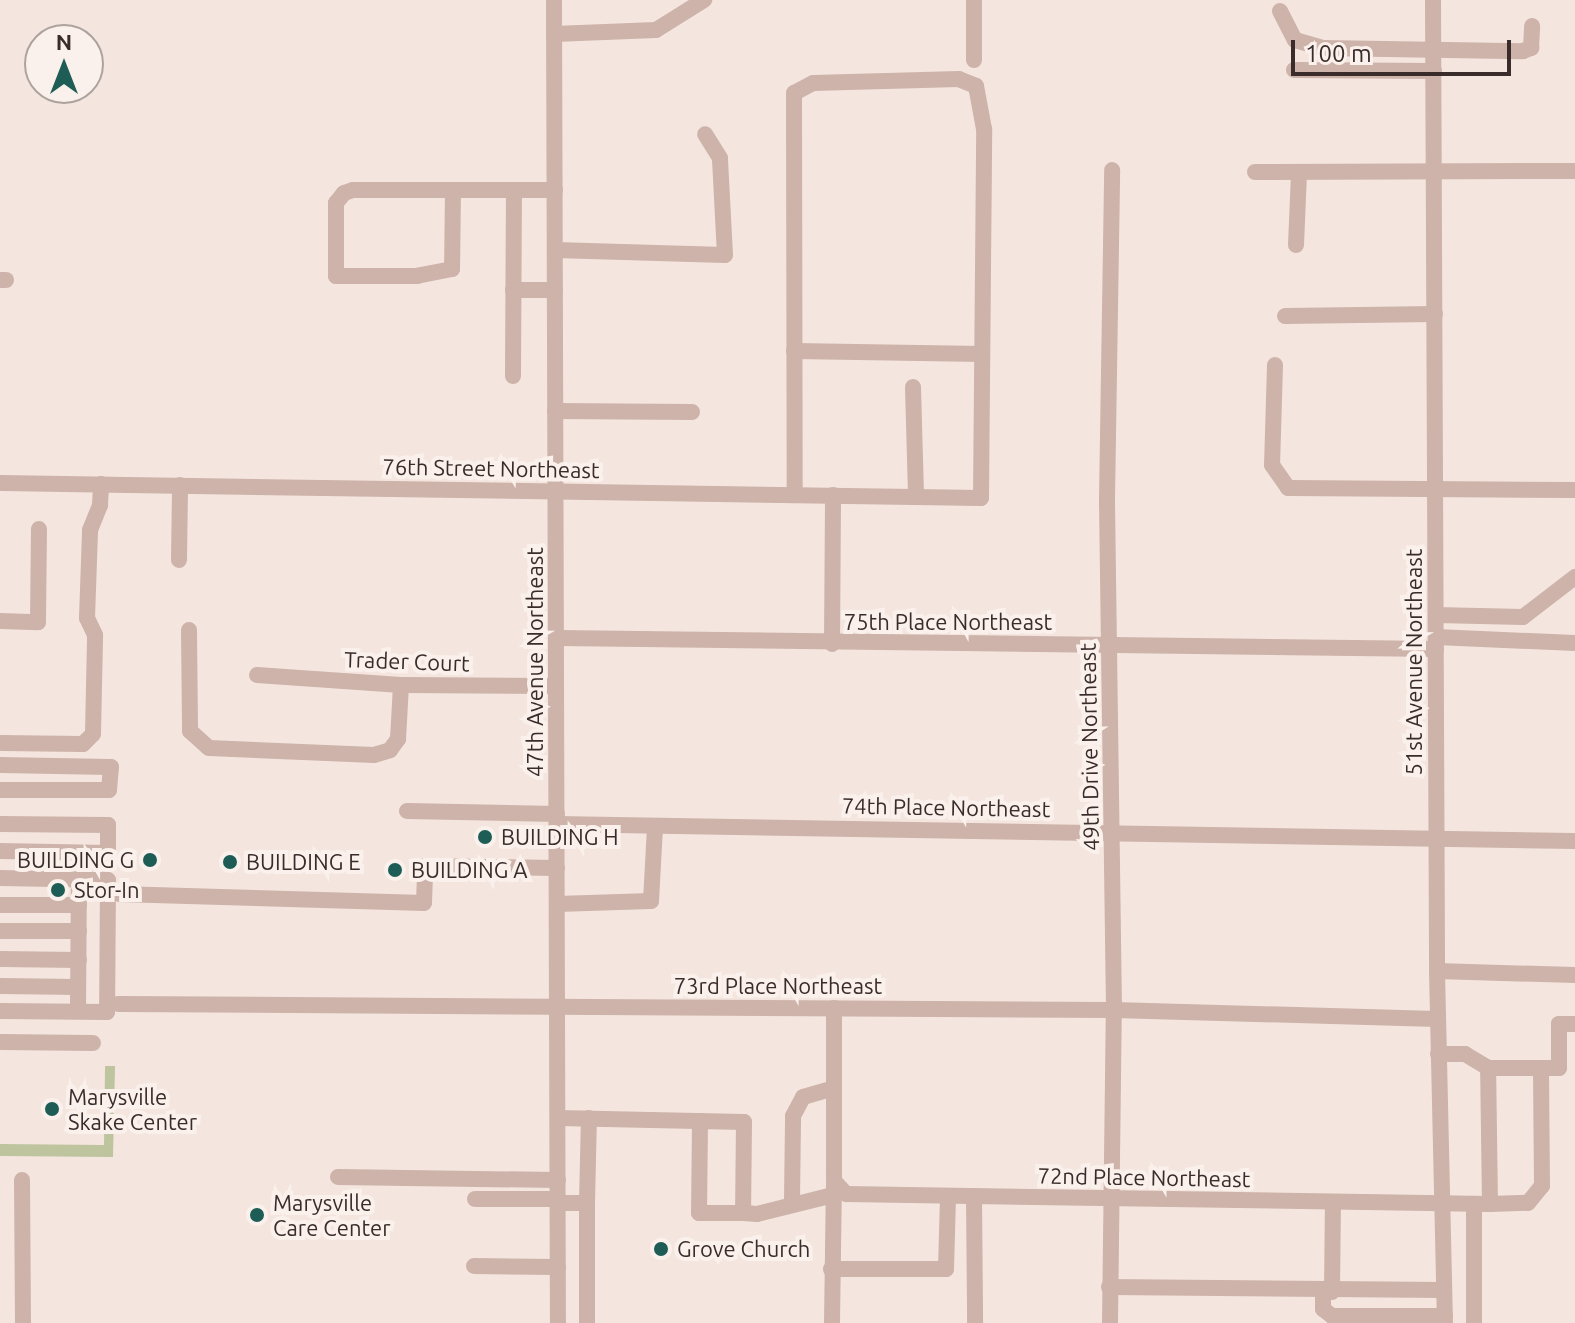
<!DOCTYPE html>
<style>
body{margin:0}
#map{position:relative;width:1575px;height:1323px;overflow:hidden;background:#f4e6df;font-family:Ubuntu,sans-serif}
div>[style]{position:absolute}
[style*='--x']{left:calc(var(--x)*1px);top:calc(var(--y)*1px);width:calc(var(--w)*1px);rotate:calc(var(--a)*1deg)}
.green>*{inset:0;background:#bec49e}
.minor>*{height:16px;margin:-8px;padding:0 8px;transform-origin:8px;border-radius:8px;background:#cdb3aa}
.dots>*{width:22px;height:22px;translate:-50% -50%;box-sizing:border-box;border:4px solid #fbf1ec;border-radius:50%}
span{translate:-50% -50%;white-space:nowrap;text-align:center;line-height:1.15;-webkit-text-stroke:8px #fbf1ec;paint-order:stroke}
.street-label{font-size:22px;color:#3a2c2a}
.poi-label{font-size:22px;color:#3a2c2a}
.left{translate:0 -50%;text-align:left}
.right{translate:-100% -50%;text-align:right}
.north{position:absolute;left:24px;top:24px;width:80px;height:80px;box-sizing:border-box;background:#fbf1ec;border:2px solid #aea29e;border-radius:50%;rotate:0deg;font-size:22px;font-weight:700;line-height:32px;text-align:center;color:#3a2c2a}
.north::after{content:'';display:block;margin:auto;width:28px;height:36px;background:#1d5d55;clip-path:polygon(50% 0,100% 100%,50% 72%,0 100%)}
.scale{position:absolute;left:1291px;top:40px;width:220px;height:36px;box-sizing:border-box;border:4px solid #3a2c2a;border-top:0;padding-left:10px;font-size:24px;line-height:28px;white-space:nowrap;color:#3a2c2a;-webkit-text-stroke:6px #fbf1ec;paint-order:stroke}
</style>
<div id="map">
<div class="green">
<div style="clip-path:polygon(105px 1066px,115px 1066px,113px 1157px,0 1156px,0 1144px,104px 1145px)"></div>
</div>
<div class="minor">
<div style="--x:554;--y:0;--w:1323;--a:89.83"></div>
<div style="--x:1433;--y:0;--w:971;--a:89.76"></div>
<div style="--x:1437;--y:971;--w:352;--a:88.7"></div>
<div style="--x:1280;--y:11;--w:33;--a:63"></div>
<div style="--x:1295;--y:40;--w:29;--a:16"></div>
<div style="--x:1323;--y:48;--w:200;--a:0.9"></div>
<div style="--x:1523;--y:51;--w:9;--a:-21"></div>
<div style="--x:1531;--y:48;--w:22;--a:-87"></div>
<div style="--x:554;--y:34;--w:102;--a:-2.2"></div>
<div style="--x:656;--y:30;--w:57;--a:-32"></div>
<div style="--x:974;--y:60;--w:60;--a:-90"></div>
<div style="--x:1294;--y:70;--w:140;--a:0.4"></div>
<div style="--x:1255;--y:172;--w:320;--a:-0.2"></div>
<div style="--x:453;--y:190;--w:79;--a:90.7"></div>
<div style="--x:452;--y:269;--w:36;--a:169"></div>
<div style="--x:417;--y:276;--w:81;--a:180"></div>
<div style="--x:336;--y:276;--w:73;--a:-90"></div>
<div style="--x:336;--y:203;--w:13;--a:-51"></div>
<div style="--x:344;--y:193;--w:9;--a:-18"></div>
<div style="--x:353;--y:190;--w:161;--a:0"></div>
<div style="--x:1296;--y:245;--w:73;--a:-87.6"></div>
<div style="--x:555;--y:250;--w:170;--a:1.7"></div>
<div style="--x:725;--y:255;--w:97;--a:-93"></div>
<div style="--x:720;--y:158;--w:28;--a:-122"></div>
<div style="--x:0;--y:280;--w:6;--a:0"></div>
<div style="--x:513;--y:290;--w:42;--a:0"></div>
<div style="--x:1285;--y:316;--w:150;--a:-0.8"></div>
<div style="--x:794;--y:351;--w:188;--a:0.9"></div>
<div style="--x:1275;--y:365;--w:100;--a:91.7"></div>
<div style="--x:1272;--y:465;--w:28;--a:55"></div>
<div style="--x:1288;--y:488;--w:287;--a:0.4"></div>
<div style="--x:513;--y:376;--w:186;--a:-89.7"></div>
<div style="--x:514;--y:190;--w:41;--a:0"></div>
<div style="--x:913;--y:387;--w:110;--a:88.4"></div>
<div style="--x:555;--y:411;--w:137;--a:0.4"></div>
<div style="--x:0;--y:483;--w:981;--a:0.88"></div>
<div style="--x:981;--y:498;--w:369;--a:-89.5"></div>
<div style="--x:984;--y:129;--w:44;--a:-100.5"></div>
<div style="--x:976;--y:86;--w:18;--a:-158"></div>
<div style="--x:959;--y:79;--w:146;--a:178.4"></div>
<div style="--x:813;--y:83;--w:21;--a:152"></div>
<div style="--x:794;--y:93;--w:402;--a:89.9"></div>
<div style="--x:179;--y:560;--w:75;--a:-89.2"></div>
<div style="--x:1436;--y:615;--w:87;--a:1.3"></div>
<div style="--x:1523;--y:617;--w:66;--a:-37.6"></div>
<div style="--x:0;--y:621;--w:38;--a:2"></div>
<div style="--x:38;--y:622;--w:93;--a:-89.4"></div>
<div style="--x:189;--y:630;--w:101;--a:89.4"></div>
<div style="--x:190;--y:731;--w:25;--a:42"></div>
<div style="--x:209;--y:748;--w:165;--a:2.4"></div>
<div style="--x:374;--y:755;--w:17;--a:-17"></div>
<div style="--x:390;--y:750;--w:14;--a:-54"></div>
<div style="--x:398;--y:739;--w:54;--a:-86.8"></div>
<div style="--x:1436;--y:637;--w:139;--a:2.5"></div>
<div style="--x:557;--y:638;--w:879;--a:0.72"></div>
<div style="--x:832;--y:644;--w:149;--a:-89.6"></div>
<div style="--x:257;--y:675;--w:144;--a:4"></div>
<div style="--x:401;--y:685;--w:155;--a:0.4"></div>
<div style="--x:0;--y:743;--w:83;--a:0.7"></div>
<div style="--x:83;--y:744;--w:14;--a:-45"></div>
<div style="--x:93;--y:734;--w:99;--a:-88.8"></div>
<div style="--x:95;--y:635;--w:19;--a:-115"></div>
<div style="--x:87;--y:618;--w:88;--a:-88"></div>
<div style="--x:90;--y:530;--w:27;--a:-68"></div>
<div style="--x:100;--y:505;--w:21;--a:-87"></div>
<div style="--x:0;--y:765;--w:111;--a:1"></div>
<div style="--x:111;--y:767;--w:23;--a:95"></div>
<div style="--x:109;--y:790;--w:109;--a:180"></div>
<div style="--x:407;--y:811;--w:150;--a:1.1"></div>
<div style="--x:0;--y:824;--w:108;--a:0.5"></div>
<div style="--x:108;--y:825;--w:28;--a:90"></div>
<div style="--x:108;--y:853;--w:108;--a:-178.9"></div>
<div style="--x:557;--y:824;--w:1018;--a:0.96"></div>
<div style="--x:0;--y:878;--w:108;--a:1.1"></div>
<div style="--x:108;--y:880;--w:132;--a:90.4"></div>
<div style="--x:107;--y:1012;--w:107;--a:-179.5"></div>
<div style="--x:119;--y:894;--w:305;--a:1.7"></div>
<div style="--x:424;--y:903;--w:37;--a:-88"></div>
<div style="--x:425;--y:866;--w:132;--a:0.9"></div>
<div style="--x:557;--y:904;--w:94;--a:-1.8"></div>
<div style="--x:651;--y:901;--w:75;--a:-86.9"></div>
<div style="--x:0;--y:905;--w:79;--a:0"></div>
<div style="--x:0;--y:931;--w:79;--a:0"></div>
<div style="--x:0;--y:959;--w:79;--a:0.7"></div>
<div style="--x:1437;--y:971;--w:138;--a:1.7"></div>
<div style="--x:0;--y:986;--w:78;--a:0.7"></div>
<div style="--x:118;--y:1004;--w:996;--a:0.35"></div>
<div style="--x:1114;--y:1010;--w:323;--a:1.6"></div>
<div style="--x:834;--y:1008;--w:173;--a:90"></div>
<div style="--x:834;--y:1181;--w:18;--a:47"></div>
<div style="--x:846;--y:1194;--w:644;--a:0.89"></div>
<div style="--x:1490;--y:1204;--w:136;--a:-90.8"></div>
<div style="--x:1488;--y:1068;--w:71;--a:0"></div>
<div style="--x:1559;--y:1068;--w:44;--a:-90"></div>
<div style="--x:1559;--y:1024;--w:16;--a:0"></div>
<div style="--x:78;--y:1011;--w:132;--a:-89.6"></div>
<div style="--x:0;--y:1042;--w:93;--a:0.6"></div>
<div style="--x:1438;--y:1054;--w:27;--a:0"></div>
<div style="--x:1465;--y:1054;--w:27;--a:31"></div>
<div style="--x:558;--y:1118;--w:186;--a:1.2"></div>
<div style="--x:744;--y:1122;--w:91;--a:90.6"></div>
<div style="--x:743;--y:1213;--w:14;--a:4"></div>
<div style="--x:757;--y:1214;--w:78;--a:-14"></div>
<div style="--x:700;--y:1121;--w:92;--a:90.6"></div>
<div style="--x:699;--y:1213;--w:44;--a:0"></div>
<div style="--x:338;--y:1177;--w:220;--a:0.8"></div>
<div style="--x:22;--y:1180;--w:143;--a:89.6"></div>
<div style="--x:974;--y:1196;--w:127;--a:89.5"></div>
<div style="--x:475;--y:1199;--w:83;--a:0"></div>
<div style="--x:792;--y:1202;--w:86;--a:-89.3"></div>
<div style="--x:793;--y:1116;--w:21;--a:-62"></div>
<div style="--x:803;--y:1097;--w:32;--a:-16"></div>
<div style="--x:558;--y:1203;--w:29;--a:0"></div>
<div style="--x:587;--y:1203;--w:120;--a:90"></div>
<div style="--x:587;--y:1203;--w:85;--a:-88.7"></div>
<div style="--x:1474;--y:1204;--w:119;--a:90"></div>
<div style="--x:1490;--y:1204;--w:38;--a:-2"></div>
<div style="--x:1528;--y:1203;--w:22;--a:-51"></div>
<div style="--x:1542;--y:1186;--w:118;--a:-90.5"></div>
<div style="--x:474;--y:1266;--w:84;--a:0.7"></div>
<div style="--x:831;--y:1269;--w:115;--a:0"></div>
<div style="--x:946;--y:1269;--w:73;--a:-88.4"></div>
<div style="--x:1109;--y:1287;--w:335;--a:0.5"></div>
<div style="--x:1323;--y:1292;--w:17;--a:90"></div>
<div style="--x:1323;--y:1309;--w:11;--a:38"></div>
<div style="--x:1332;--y:1316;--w:113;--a:0"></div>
<div style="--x:1332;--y:1292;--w:90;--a:-89.4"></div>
<div style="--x:832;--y:1323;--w:137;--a:-89.2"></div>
<div style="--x:1110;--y:1323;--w:313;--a:-89.3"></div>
<div style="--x:1114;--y:1010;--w:510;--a:-90.79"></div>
<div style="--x:1107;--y:500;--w:330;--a:-89.1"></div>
</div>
<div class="dots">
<div style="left:485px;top:837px;background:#1d5d55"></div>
<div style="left:150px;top:860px;background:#1d5d55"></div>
<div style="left:230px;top:862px;background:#1d5d55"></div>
<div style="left:395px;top:870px;background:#1d5d55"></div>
<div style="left:58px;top:890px;background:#1d5d55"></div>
<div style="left:52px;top:1109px;background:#1d5d55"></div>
<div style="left:257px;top:1215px;background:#1d5d55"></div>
<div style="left:661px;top:1249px;background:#1d5d55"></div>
</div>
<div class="street-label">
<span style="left:491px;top:468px;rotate:1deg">76th Street Northeast</span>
<span style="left:948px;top:622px">75th Place Northeast</span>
<span style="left:407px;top:661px;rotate:2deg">Trader Court</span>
<span style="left:535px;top:662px;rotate:-90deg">47th Avenue Northeast</span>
<span style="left:1414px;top:662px;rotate:-90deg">51st Avenue Northeast</span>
<span style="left:1089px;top:747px;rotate:-91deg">49th Drive Northeast</span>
<span style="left:946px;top:807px;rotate:1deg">74th Place Northeast</span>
<span style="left:778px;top:986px">73rd Place Northeast</span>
<span style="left:1144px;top:1177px;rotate:1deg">72nd Place Northeast</span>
</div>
<div class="poi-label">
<span class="left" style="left:501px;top:837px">BUILDING H</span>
<span class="right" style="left:134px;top:860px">BUILDING G</span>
<span class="left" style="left:246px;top:862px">BUILDING E</span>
<span class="left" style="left:411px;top:870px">BUILDING A</span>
<span class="left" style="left:74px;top:890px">Stor-In</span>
<span class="left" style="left:68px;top:1109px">Marysville<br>Skake Center</span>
<span class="left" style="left:273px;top:1215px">Marysville<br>Care Center</span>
<span class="left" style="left:677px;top:1249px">Grove Church</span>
</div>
<div class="north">N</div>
<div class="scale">100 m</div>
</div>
